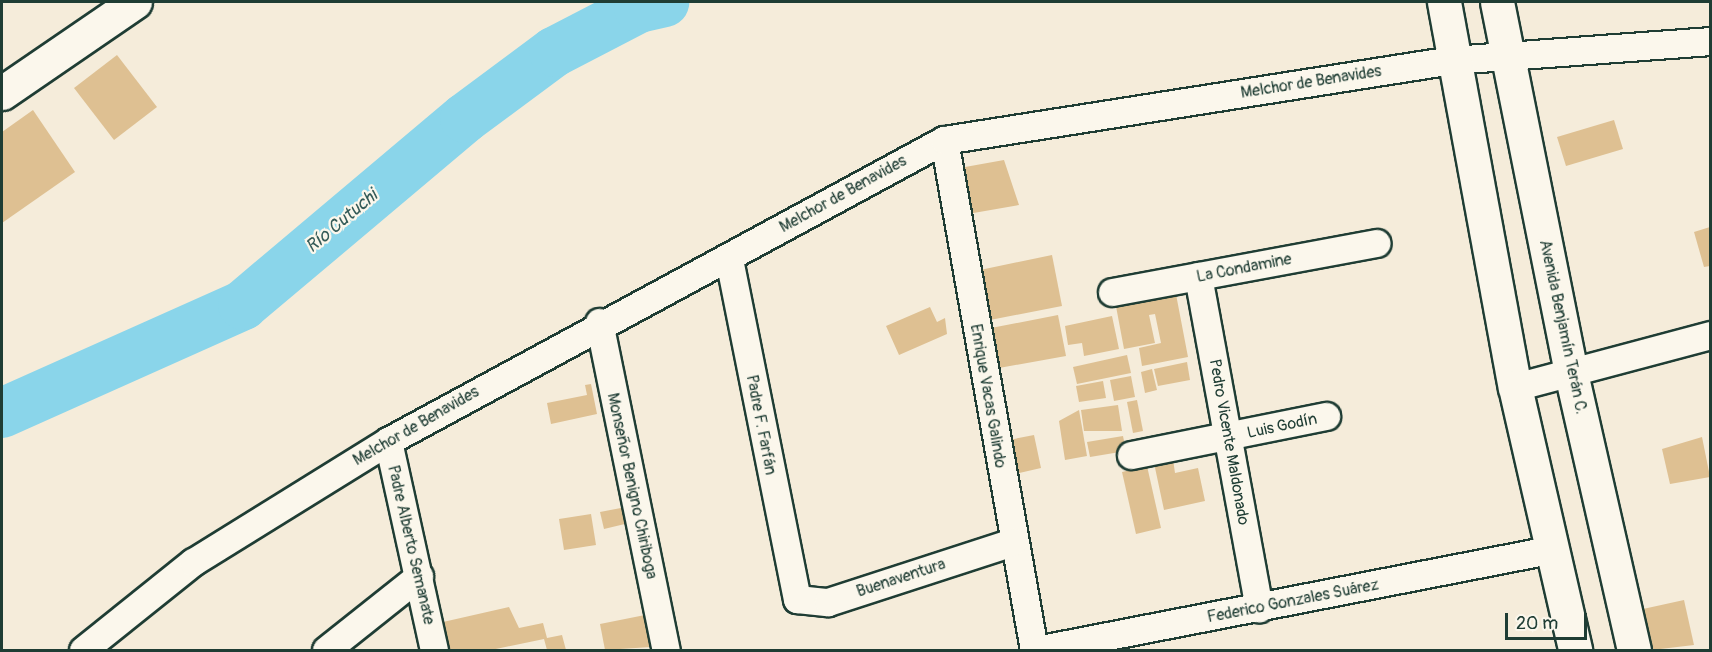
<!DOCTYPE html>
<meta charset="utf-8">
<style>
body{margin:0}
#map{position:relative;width:1712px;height:652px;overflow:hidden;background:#f5ecda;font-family:Pangolin,sans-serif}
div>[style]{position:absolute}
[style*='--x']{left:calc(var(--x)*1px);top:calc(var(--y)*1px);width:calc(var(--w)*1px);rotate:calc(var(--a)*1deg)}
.river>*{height:50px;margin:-25px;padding:0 25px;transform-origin:25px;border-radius:25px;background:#8ad5ea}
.building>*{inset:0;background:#dec092}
.roads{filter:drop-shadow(2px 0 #1f3d34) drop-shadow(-2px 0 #1f3d34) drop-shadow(0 2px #1f3d34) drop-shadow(0 -2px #1f3d34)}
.minor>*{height:27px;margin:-13.5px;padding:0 13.5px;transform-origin:13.5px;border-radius:13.5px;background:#fbf7ec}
.major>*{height:33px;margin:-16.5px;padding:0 16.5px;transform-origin:16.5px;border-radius:16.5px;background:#fbf7ec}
span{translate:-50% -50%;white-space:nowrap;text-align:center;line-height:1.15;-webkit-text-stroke:4.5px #fbf7ec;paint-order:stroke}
.street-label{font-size:16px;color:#1f3d34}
.water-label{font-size:18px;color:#345b58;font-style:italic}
.frame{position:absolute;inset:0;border:3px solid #1f3d34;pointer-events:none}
.scale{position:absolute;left:1505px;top:613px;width:82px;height:27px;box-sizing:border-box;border:3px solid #1f3d34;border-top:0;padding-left:8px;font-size:18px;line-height:21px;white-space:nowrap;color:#1f3d34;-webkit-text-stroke:4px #fbf7ec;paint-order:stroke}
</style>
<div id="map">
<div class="river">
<div style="--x:2;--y:413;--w:264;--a:-24.1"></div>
<div style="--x:243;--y:305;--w:290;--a:-40.1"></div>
<div style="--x:465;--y:118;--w:111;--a:-36.6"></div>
<div style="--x:554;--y:52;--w:96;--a:-27.4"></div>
<div style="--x:639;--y:8;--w:26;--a:-13"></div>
</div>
<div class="building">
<div style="clip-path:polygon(117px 55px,157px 107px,114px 140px,74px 88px)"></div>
<div style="clip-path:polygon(33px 110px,75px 172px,2px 223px,2px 132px)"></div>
<div style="clip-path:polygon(1614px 120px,1623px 149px,1566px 166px,1557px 137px)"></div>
<div style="clip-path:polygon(1004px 160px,1019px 205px,962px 215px,954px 169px)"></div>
<div style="clip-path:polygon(1710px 227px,1710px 266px,1704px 267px,1694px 232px)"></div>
<div style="clip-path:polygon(1052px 255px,1062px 306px,990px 320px,980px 270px)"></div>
<div style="clip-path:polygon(1175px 289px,1188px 357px,1142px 366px,1139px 348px,1161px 343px,1155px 314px,1149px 315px,1155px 343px,1124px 349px,1115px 301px)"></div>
<div style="clip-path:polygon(930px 307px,937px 322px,945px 318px,947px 334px,899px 355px,886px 326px)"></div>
<div style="clip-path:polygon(1058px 315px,1066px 356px,999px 368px,991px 328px)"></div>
<div style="clip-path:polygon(1112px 316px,1119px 349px,1084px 356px,1082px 343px,1068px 345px,1065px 326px)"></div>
<div style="clip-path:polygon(1127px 355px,1131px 373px,1077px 384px,1073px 367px)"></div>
<div style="clip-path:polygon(1187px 362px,1190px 380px,1158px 386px,1154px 369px)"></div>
<div style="clip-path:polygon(1152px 369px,1157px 390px,1145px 393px,1141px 372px)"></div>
<div style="clip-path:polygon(1131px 376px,1135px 397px,1114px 401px,1110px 380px)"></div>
<div style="clip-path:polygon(1103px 381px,1106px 398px,1079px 402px,1076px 386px)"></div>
<div style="clip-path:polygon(591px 384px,597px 414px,551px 424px,547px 403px,587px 395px,585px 385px)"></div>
<div style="clip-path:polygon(1137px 400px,1143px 431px,1133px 433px,1127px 402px)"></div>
<div style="clip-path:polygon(1118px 405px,1122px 431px,1084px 431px,1081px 410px)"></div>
<div style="clip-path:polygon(1079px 410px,1087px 456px,1065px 460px,1059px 421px)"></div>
<div style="clip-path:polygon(1034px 435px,1041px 468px,1006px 476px,999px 442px)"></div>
<div style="clip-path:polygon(1123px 436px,1126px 451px,1090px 457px,1087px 442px)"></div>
<div style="clip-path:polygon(1702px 437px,1710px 477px,1670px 484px,1662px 449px)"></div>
<div style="clip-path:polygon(1173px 459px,1175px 473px,1198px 468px,1205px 501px,1164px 510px,1154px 463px)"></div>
<div style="clip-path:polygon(1147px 466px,1161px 528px,1136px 534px,1122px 472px)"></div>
<div style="clip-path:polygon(626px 507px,629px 523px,604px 529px,600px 512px)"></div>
<div style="clip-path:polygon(591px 514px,596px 545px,564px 550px,559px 519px)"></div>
<div style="clip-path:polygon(1684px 600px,1694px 645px,1652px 650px,1643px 609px)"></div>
<div style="clip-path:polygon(509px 607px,519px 628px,543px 623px,547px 638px,562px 635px,566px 650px,547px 650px,544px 639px,491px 650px,449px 650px,443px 622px)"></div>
<div style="clip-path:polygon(645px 615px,651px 647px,605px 650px,600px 624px)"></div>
</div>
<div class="roads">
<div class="minor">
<div style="--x:944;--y:140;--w:518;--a:79.99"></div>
<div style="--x:729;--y:259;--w:347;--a:78.7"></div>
<div style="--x:797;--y:599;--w:31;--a:6"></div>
<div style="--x:828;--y:602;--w:194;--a:-18"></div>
<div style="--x:1198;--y:276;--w:338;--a:79.6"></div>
<div style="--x:1112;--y:292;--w:269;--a:-10.5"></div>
<div style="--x:599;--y:322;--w:335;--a:78.5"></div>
<div style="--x:1515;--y:387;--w:202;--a:-14.9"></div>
<div style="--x:388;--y:441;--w:214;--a:77.6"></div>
<div style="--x:1131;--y:455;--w:199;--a:-11.3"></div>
<div style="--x:83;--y:650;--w:141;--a:-38.7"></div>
<div style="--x:193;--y:562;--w:229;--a:-31.8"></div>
<div style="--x:388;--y:441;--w:632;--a:-28.43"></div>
<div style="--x:944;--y:140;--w:514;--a:-8.95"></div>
<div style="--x:1452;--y:60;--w:259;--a:-4.2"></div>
<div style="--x:326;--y:650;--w:119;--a:-38.5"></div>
<div style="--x:1036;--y:650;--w:523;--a:-11.03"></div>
</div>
<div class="major">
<div style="--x:1444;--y:2;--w:391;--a:79.6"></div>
<div style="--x:1515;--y:387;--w:270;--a:77.1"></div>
<div style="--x:1497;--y:2;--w:378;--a:78.7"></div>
<div style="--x:1571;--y:373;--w:284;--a:77.2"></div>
<div style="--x:2;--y:93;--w:161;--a:-34.4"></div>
</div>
</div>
<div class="street-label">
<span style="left:1311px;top:82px;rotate:-9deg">Melchor de Benavides</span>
<span style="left:843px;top:194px;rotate:-29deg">Melchor de Benavides</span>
<span style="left:1244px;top:268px;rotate:-11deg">La Condamine</span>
<span style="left:1563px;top:327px;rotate:78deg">Avenida Benjamín Terán C.</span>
<span style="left:988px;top:396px;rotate:80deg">Enrique Vacas Galindo</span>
<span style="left:761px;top:425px;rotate:79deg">Padre F. Farfán</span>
<span style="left:416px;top:426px;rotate:-30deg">Melchor de Benavides</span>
<span style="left:1282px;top:426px;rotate:-12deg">Luis Godín</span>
<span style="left:1229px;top:442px;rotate:80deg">Pedro Vicente Maldonado</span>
<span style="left:632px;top:486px;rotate:78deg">Monseñor Benigno Chiriboga</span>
<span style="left:411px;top:545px;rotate:77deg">Padre Alberto Semanate</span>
<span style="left:901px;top:578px;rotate:-18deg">Buenaventura</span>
<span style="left:1293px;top:601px;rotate:-11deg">Federico Gonzales Suárez</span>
</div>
<div class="water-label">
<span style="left:342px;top:222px;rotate:-40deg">Río Cutuchi</span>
</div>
<div class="frame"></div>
<div class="scale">20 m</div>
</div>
